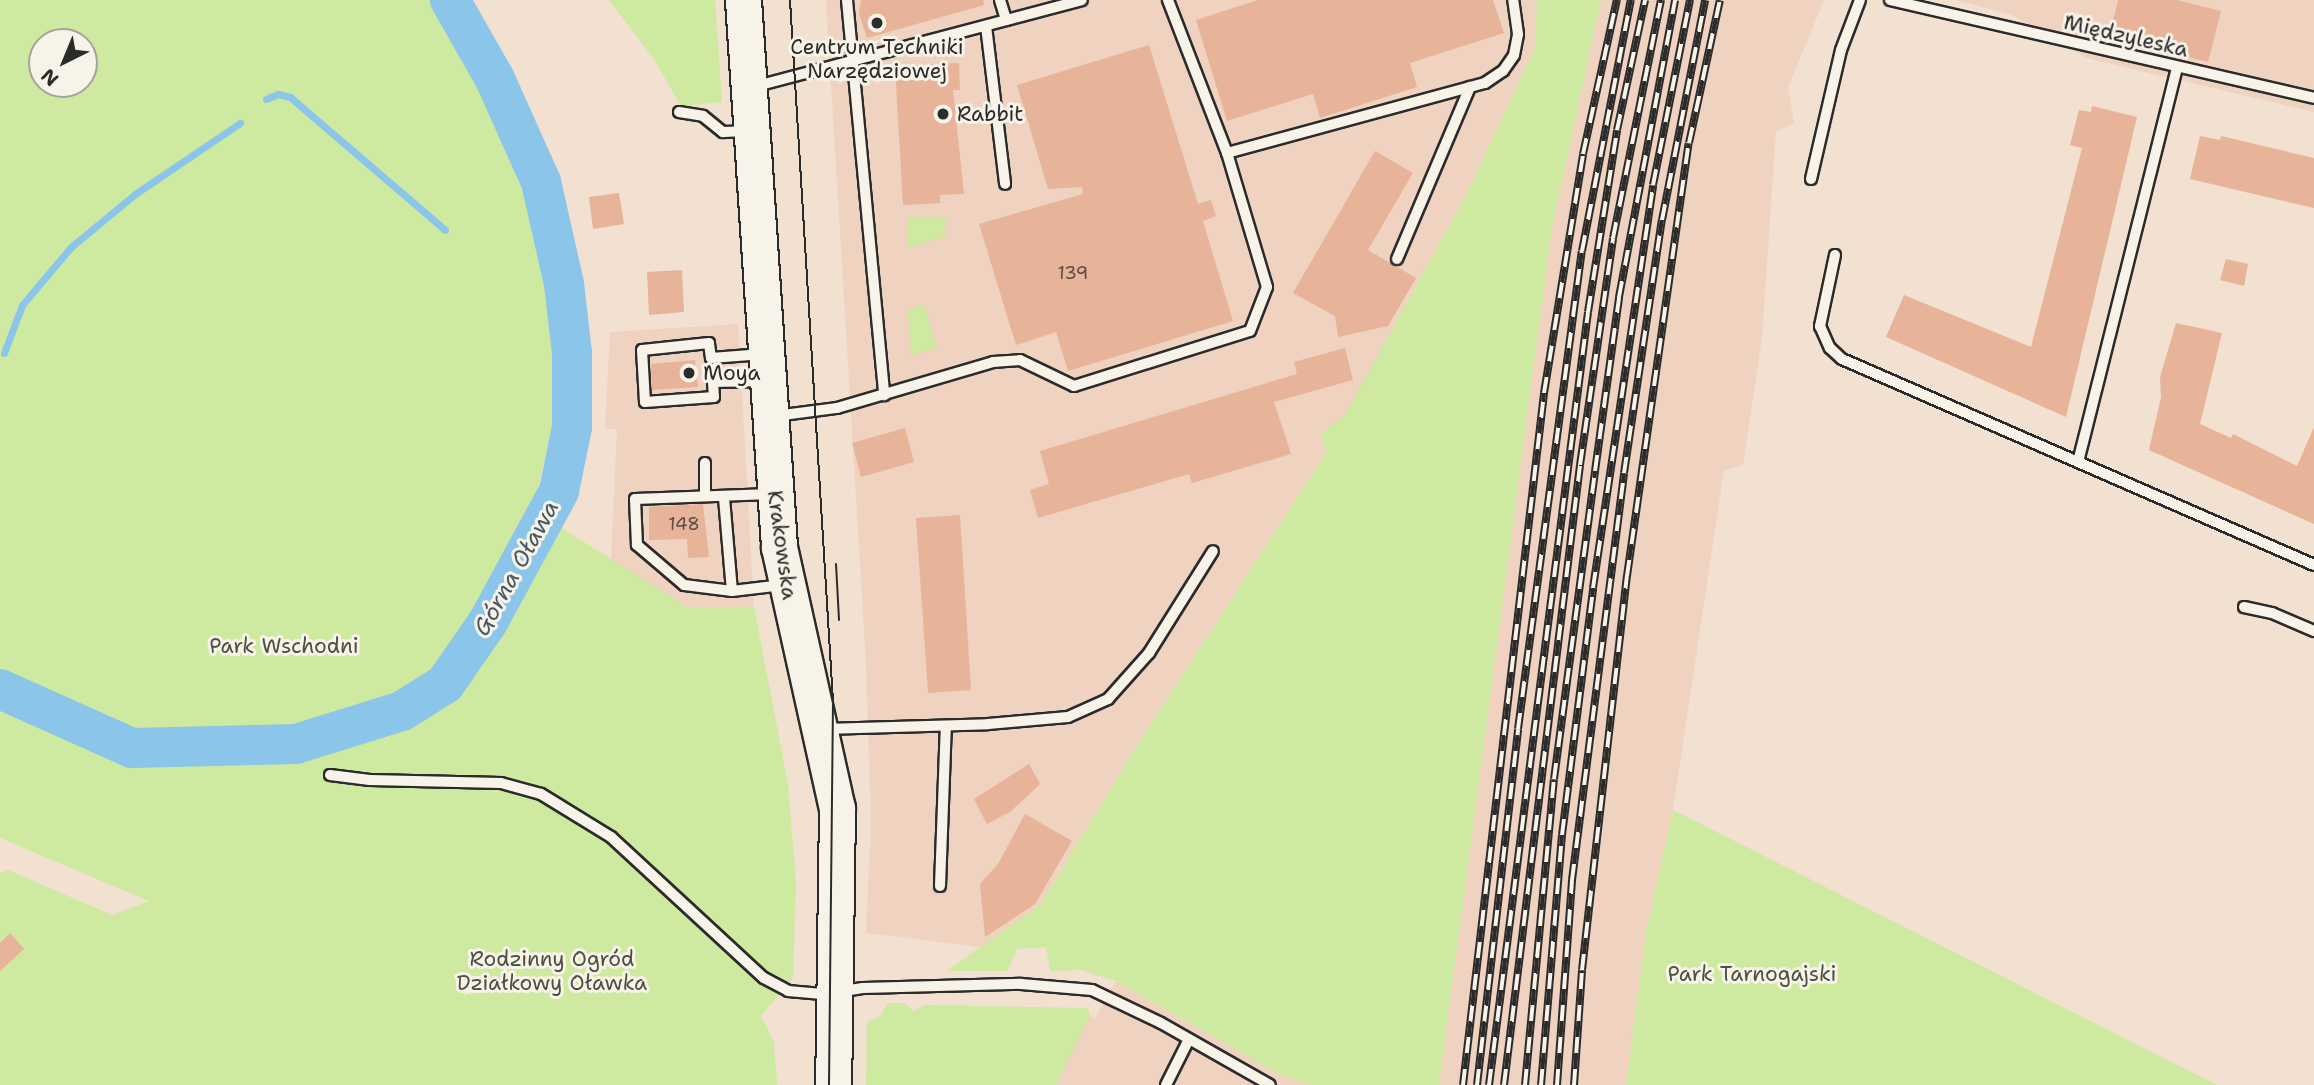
<!DOCTYPE html>
<meta charset="utf-8">
<style>
body{margin:0}
#map{position:relative;width:2314px;height:1085px;overflow:hidden;background:#f2e0d0;font-family:"Shantell Sans",sans-serif}
div>[style]{position:absolute}
[style*='--x']{left:calc(var(--x)*1px);top:calc(var(--y)*1px);width:calc(var(--w)*1px);rotate:calc(var(--a)*1deg)}
.built>*{inset:0;background:#efd2c0}
.green>*{inset:0;background:#cee9a0}
.stream>*{height:7px;margin:-3.5px;padding:0 3.5px;transform-origin:3.5px;border-radius:3.5px;background:#8bc5ea}
.river>*{height:40px;margin:-20px;padding:0 20px;transform-origin:20px;border-radius:20px;background:#8bc5ea}
.building>*{inset:0;background:#e7b399}
.roads{filter:drop-shadow(2px 0 #2b2b2b) drop-shadow(-2px 0 #2b2b2b) drop-shadow(0 2px #2b2b2b) drop-shadow(0 -2px #2b2b2b)}
.service>*{height:10px;margin:-5px;padding:0 5px;transform-origin:5px;border-radius:5px;background:#f7f3e8}
.primary>*{height:35px;margin:-17.5px;padding:0 17.5px;transform-origin:17.5px;border-radius:17.5px;background:#f7f3e8}
.tram>*{height:2px;margin:-1px;padding:0 1px;transform-origin:1px;border-radius:1px;background:#2b2b2b}
.rail>*{height:8px;margin-top:-4px;transform-origin:0;background:repeating-linear-gradient(90deg,#f7f3e8 0 16px,#2b2b2b 0 32px);box-sizing:border-box;border-block:2px solid #2b2b2b}
.dots>*{width:19px;height:19px;translate:-50% -50%;box-sizing:border-box;border:4px solid #f7f3e8;border-radius:50%}
span{translate:-50% -50%;white-space:nowrap;text-align:center;line-height:1.15;-webkit-text-stroke:6px #f7f3e8;paint-order:stroke}
.number-label{font-size:18px;color:#5a4d46}
.number-label span{-webkit-text-stroke-width:0}
.street-label{font-size:21px;color:#2b2b2b}
.poi-label{font-size:21px;color:#2b2b2b}
.left{translate:0 -50%;text-align:left}
.park-label{font-size:21px;color:#4c5142}
.water-label{font-size:23px;color:#485964;font-style:italic}
.north{position:absolute;left:28px;top:28px;width:70px;height:70px;box-sizing:border-box;background:#f7f3e8;border:2px solid #a5a39c;border-radius:50%;rotate:223deg;font-size:19px;font-weight:700;line-height:28px;text-align:center;color:#2b2b2b}
.north::after{content:'';display:block;margin:auto;width:24px;height:32px;background:#2b2b2b;clip-path:polygon(50% 0,100% 100%,50% 72%,0 100%)}
</style>
<div id="map">
<div class="built">
<div style="clip-path:polygon(826px 0,1537px 0,1535px 48px,1466px 195px,1345px 416px,1321px 433px,1326px 453px,1134px 750px,1041px 904px,981px 947px,866px 933px,871px 824px,866px 663px)"></div>
<div style="clip-path:polygon(1601px 0,1824px 0,1788px 88px,1794px 124px,1776px 131px,1762px 337px,1743px 465px,1724px 470px,1673px 810px,1646px 932px,1626px 1085px,1439px 1085px,1552px 227px)"></div>
<div style="clip-path:polygon(1955px 0,2314px 0,2314px 112px,2086px 58px,2012px 15px)"></div>
<div style="clip-path:polygon(738px 324px,754px 607px,689px 608px,611px 561px,617px 429px,605px 429px,610px 332px)"></div>
<div style="clip-path:polygon(1116px 981px,1281px 1075px,1311px 1085px,1056px 1085px,1084px 1025px,1090px 1016px,1095px 1018px)"></div>
</div>
<div class="green">
<div style="clip-path:polygon(evenodd,0 0,433px 0,471px 64px,532px 215px,553px 320px,561px 388px,533px 510px,689px 608px,754px 607px,788px 784px,796px 882px,793px 978px,761px 1016px,774px 1042px,777px 1085px,0 1085px,0 873px,8px 870px,112px 915px,149px 901px,0 838px,0 0,42px 42px,84px 42px,84px 84px,42px 84px,42px 42px)"></div>
<div style="clip-path:polygon(609px 0,715px 0,722px 102px,681px 106px,654px 59px)"></div>
<div style="clip-path:polygon(1537px 0,1601px 0,1552px 227px,1439px 1085px,1311px 1085px,1281px 1075px,1116px 981px,1080px 970px,1050px 971px,1046px 947px,1017px 949px,1007px 971px,947px 971px,1041px 904px,1134px 750px,1326px 453px,1321px 433px,1345px 415px,1466px 195px,1535px 48px)"></div>
<div style="clip-path:polygon(945px 217px,946px 236px,908px 248px,907px 218px)"></div>
<div style="clip-path:polygon(924px 304px,937px 348px,911px 355px,908px 309px)"></div>
<div style="clip-path:polygon(1673px 810px,2217px 1085px,1626px 1085px,1646px 932px)"></div>
<div style="clip-path:polygon(888px 1003px,904px 1003px,914px 1011px,924px 1005px,1088px 1008px,1090px 1016px,1056px 1085px,866px 1085px,867px 1022px,881px 1015px)"></div>
</div>
<div class="stream">
<div style="--x:266;--y:99;--w:13;--a:-23"></div>
<div style="--x:278;--y:94;--w:12;--a:14"></div>
<div style="--x:290;--y:97;--w:204;--a:40.6"></div>
<div style="--x:4;--y:353;--w:51;--a:-69.4"></div>
<div style="--x:22;--y:305;--w:76;--a:-49.8"></div>
<div style="--x:71;--y:247;--w:83;--a:-39.6"></div>
<div style="--x:135;--y:194;--w:127;--a:-34.1"></div>
</div>
<div class="river">
<div style="--x:0;--y:689;--w:145;--a:24.1"></div>
<div style="--x:132;--y:748;--w:164;--a:-1.4"></div>
<div style="--x:296;--y:744;--w:111;--a:-17.3"></div>
<div style="--x:402;--y:711;--w:51;--a:-32.1"></div>
<div style="--x:445;--y:684;--w:75;--a:-55.3"></div>
<div style="--x:488;--y:622;--w:149;--a:-61.5"></div>
<div style="--x:559;--y:491;--w:65;--a:-78.5"></div>
<div style="--x:572;--y:427;--w:74;--a:-90"></div>
<div style="--x:572;--y:353;--w:69;--a:-96.6"></div>
<div style="--x:564;--y:284;--w:105;--a:-102.7"></div>
<div style="--x:541;--y:182;--w:113;--a:-114.1"></div>
<div style="--x:495;--y:79;--w:91;--a:-119.7"></div>
</div>
<div class="building">
<div style="clip-path:polygon(861px 0,983px 0,984px 5px,867px 38px,859px 14px)"></div>
<div style="clip-path:polygon(1258px 0,1493px 0,1504px 33px,1410px 63px,1417px 87px,1320px 118px,1313px 94px,1227px 121px,1196px 20px)"></div>
<div style="clip-path:polygon(2118px 0,2177px 0,2221px 11px,2208px 62px,2109px 38px)"></div>
<div style="clip-path:polygon(1149px 45px,1198px 204px,1211px 200px,1216px 216px,1203px 221px,1233px 321px,1068px 371px,1056px 332px,1016px 345px,979px 224px,1083px 194px,1082px 187px,1048px 189px,1017px 85px)"></div>
<div style="clip-path:polygon(959px 63px,960px 90px,953px 90px,964px 194px,940px 195px,940px 203px,903px 205px,895px 66px)"></div>
<div style="clip-path:polygon(2092px 106px,2137px 117px,2066px 417px,1886px 337px,1904px 295px,2031px 347px,2082px 148px,2070px 145px,2079px 110px,2091px 112px)"></div>
<div style="clip-path:polygon(2200px 136px,2220px 140px,2221px 136px,2314px 158px,2314px 208px,2190px 179px)"></div>
<div style="clip-path:polygon(1375px 151px,1413px 173px,1368px 250px,1416px 278px,1388px 326px,1338px 337px,1335px 316px,1293px 293px)"></div>
<div style="clip-path:polygon(619px 193px,624px 224px,593px 229px,589px 197px)"></div>
<div style="clip-path:polygon(2226px 259px,2248px 264px,2244px 286px,2220px 280px)"></div>
<div style="clip-path:polygon(682px 270px,684px 312px,649px 315px,647px 272px)"></div>
<div style="clip-path:polygon(2176px 323px,2222px 333px,2200px 424px,2231px 438px,2233px 434px,2297px 466px,2314px 427px,2314px 524px,2149px 450px,2161px 397px,2160px 377px)"></div>
<div style="clip-path:polygon(1345px 348px,1353px 380px,1274px 402px,1291px 454px,1192px 483px,1189px 474px,1038px 518px,1030px 490px,1049px 484px,1040px 451px,1297px 374px,1294px 362px)"></div>
<div style="clip-path:polygon(695px 360px,698px 387px,652px 390px,651px 364px)"></div>
<div style="clip-path:polygon(905px 428px,914px 462px,861px 477px,852px 443px)"></div>
<div style="clip-path:polygon(703px 504px,709px 557px,688px 558px,687px 539px,649px 540px,649px 507px)"></div>
<div style="clip-path:polygon(960px 515px,971px 690px,928px 693px,916px 518px)"></div>
<div style="clip-path:polygon(1029px 764px,1040px 784px,1010px 812px,987px 824px,974px 799px)"></div>
<div style="clip-path:polygon(1025px 814px,1072px 841px,1035px 904px,985px 937px,980px 884px,998px 864px)"></div>
<div style="clip-path:polygon(10px 933px,24px 949px,0 971px,0 943px)"></div>
</div>
<div class="roads">
<div class="service">
<div style="--x:847;--y:0;--w:397;--a:84.6"></div>
<div style="--x:1000;--y:0;--w:21;--a:73"></div>
<div style="--x:1890;--y:0;--w:435;--a:13"></div>
<div style="--x:986;--y:26;--w:159;--a:83.1"></div>
<div style="--x:753;--y:87;--w:340;--a:-14.8"></div>
<div style="--x:679;--y:112;--w:24;--a:9"></div>
<div style="--x:703;--y:116;--w:26;--a:39"></div>
<div style="--x:723;--y:132;--w:25;--a:-2"></div>
<div style="--x:1227;--y:153;--w:267;--a:-15.2"></div>
<div style="--x:1485;--y:83;--w:22;--a:-34"></div>
<div style="--x:1503;--y:71;--w:19;--a:-55"></div>
<div style="--x:1514;--y:55;--w:21;--a:-79"></div>
<div style="--x:1518;--y:34;--w:34;--a:-98"></div>
<div style="--x:1811;--y:179;--w:132;--a:-76.9"></div>
<div style="--x:1841;--y:50;--w:53;--a:-69.2"></div>
<div style="--x:1835;--y:255;--w:73;--a:101.9"></div>
<div style="--x:1820;--y:326;--w:24;--a:66"></div>
<div style="--x:1830;--y:348;--w:16;--a:43"></div>
<div style="--x:1842;--y:359;--w:515;--a:23.58"></div>
<div style="--x:1397;--y:259;--w:187;--a:-67"></div>
<div style="--x:763;--y:354;--w:52;--a:175.6"></div>
<div style="--x:711;--y:358;--w:15;--a:-98"></div>
<div style="--x:709;--y:343;--w:67;--a:174"></div>
<div style="--x:642;--y:350;--w:52;--a:86.7"></div>
<div style="--x:645;--y:402;--w:69;--a:-4.1"></div>
<div style="--x:714;--y:397;--w:15;--a:-94"></div>
<div style="--x:713;--y:382;--w:52;--a:-1.1"></div>
<div style="--x:775;--y:416;--w:63;--a:-7.4"></div>
<div style="--x:837;--y:408;--w:163;--a:-16.4"></div>
<div style="--x:993;--y:362;--w:27;--a:-4"></div>
<div style="--x:1020;--y:360;--w:60;--a:25.7"></div>
<div style="--x:1074;--y:386;--w:184;--a:-17.4"></div>
<div style="--x:1250;--y:331;--w:47;--a:-68.9"></div>
<div style="--x:1267;--y:287;--w:140;--a:-106.6"></div>
<div style="--x:1227;--y:153;--w:164;--a:-111.1"></div>
<div style="--x:2078;--y:462;--w:406;--a:-75.9"></div>
<div style="--x:705;--y:463;--w:33;--a:90"></div>
<div style="--x:724;--y:498;--w:93;--a:85.1"></div>
<div style="--x:732;--y:591;--w:48;--a:-172.9"></div>
<div style="--x:684;--y:585;--w:62;--a:-139.6"></div>
<div style="--x:637;--y:545;--w:46;--a:-92.5"></div>
<div style="--x:635;--y:499;--w:136;--a:-2.1"></div>
<div style="--x:732;--y:591;--w:51;--a:-6.7"></div>
<div style="--x:2244;--y:607;--w:29;--a:12"></div>
<div style="--x:2272;--y:613;--w:46;--a:23.2"></div>
<div style="--x:824;--y:729;--w:164;--a:-1.7"></div>
<div style="--x:988;--y:724;--w:80;--a:-5"></div>
<div style="--x:1068;--y:717;--w:44;--a:-24.2"></div>
<div style="--x:1108;--y:699;--w:62;--a:-48.3"></div>
<div style="--x:1149;--y:653;--w:120;--a:-57.9"></div>
<div style="--x:330;--y:775;--w:40;--a:7.1"></div>
<div style="--x:370;--y:780;--w:131;--a:1.3"></div>
<div style="--x:501;--y:783;--w:41;--a:15.4"></div>
<div style="--x:541;--y:794;--w:82;--a:31.6"></div>
<div style="--x:611;--y:837;--w:208;--a:42.7"></div>
<div style="--x:764;--y:978;--w:27;--a:28"></div>
<div style="--x:788;--y:991;--w:37;--a:5"></div>
<div style="--x:825;--y:994;--w:38;--a:-9"></div>
<div style="--x:863;--y:988;--w:158;--a:-1.5"></div>
<div style="--x:1021;--y:984;--w:71;--a:4.8"></div>
<div style="--x:1092;--y:990;--w:76;--a:25.6"></div>
<div style="--x:1161;--y:1023;--w:125;--a:29.6"></div>
<div style="--x:940;--y:886;--w:160;--a:-87.9"></div>
<div style="--x:1166;--y:1085;--w:49;--a:-63.4"></div>
</div>
<div class="primary">
<div style="--x:743;--y:0;--w:548;--a:86.23"></div>
<div style="--x:779;--y:547;--w:267;--a:77.5"></div>
<div style="--x:837;--y:808;--w:277;--a:90.8"></div>
</div>
</div>
<div class="tram">
<div style="--x:790;--y:0;--w:703;--a:86.49"></div>
<div style="--x:833;--y:702;--w:383;--a:90.6"></div>
<div style="--x:836;--y:564;--w:56;--a:86.9"></div>
</div>
<div class="rail">
<div style="--x:1463;--y:1085;--w:697;--a:-83.32"></div>
<div style="--x:1544;--y:393;--w:242;--a:-80.7"></div>
<div style="--x:1583;--y:154;--w:158;--a:-77.6"></div>
<div style="--x:1477;--y:1085;--w:358;--a:-83.4"></div>
<div style="--x:1518;--y:729;--w:482;--a:-82.4"></div>
<div style="--x:1582;--y:251;--w:256;--a:-79"></div>
<div style="--x:1489;--y:1085;--w:779;--a:-82.7"></div>
<div style="--x:1588;--y:312;--w:184;--a:-80.9"></div>
<div style="--x:1617;--y:130;--w:133;--a:-77.8"></div>
<div style="--x:1504;--y:1085;--w:625;--a:-83.01"></div>
<div style="--x:1580;--y:465;--w:229;--a:-81.7"></div>
<div style="--x:1613;--y:238;--w:243;--a:-78.6"></div>
<div style="--x:1525;--y:1085;--w:307;--a:-84.6"></div>
<div style="--x:1554;--y:779;--w:311;--a:-82.4"></div>
<div style="--x:1595;--y:471;--w:176;--a:-82.1"></div>
<div style="--x:1619;--y:297;--w:302;--a:-79.3"></div>
<div style="--x:1541;--y:1085;--w:251;--a:-85.2"></div>
<div style="--x:1562;--y:835;--w:249;--a:-82.8"></div>
<div style="--x:1593;--y:588;--w:407;--a:-81.5"></div>
<div style="--x:1653;--y:185;--w:189;--a:-78.7"></div>
<div style="--x:1557;--y:1085;--w:206;--a:-85.8"></div>
<div style="--x:1572;--y:880;--w:410;--a:-82.7"></div>
<div style="--x:1624;--y:473;--w:256;--a:-81.5"></div>
<div style="--x:1662;--y:220;--w:224;--a:-78.9"></div>
<div style="--x:1574;--y:1085;--w:115;--a:-86"></div>
<div style="--x:1582;--y:970;--w:397;--a:-83.5"></div>
<div style="--x:1627;--y:576;--w:437;--a:-81.9"></div>
<div style="--x:1689;--y:143;--w:146;--a:-77.8"></div>
</div>
<div class="dots">
<div style="left:877px;top:23px;background:#2b2b2b"></div>
<div style="left:943px;top:114px;background:#2b2b2b"></div>
<div style="left:689px;top:373px;background:#2b2b2b"></div>
</div>
<div class="number-label">
<span style="left:1073px;top:273px">139</span>
<span style="left:684px;top:524px">148</span>
</div>
<div class="street-label">
<span style="left:2126px;top:36px;rotate:13deg">Międzyleska</span>
<span style="left:782px;top:545px;rotate:82deg">Krakowska</span>
</div>
<div class="poi-label">
<span style="left:877px;top:59px">Centrum Techniki<br>Narzędziowej</span>
<span class="left" style="left:957px;top:114px">Rabbit</span>
<span class="left" style="left:703px;top:373px">Moya</span>
</div>
<div class="park-label">
<span style="left:284px;top:646px">Park Wschodni</span>
<span style="left:552px;top:971px">Rodzinny Ogród<br>Działkowy Oławka</span>
<span style="left:1752px;top:974px">Park Tarnogajski</span>
</div>
<div class="water-label">
<span style="left:516px;top:568px;rotate:-61deg">Górna Oława</span>
</div>
<div class="north">N</div>
</div>
